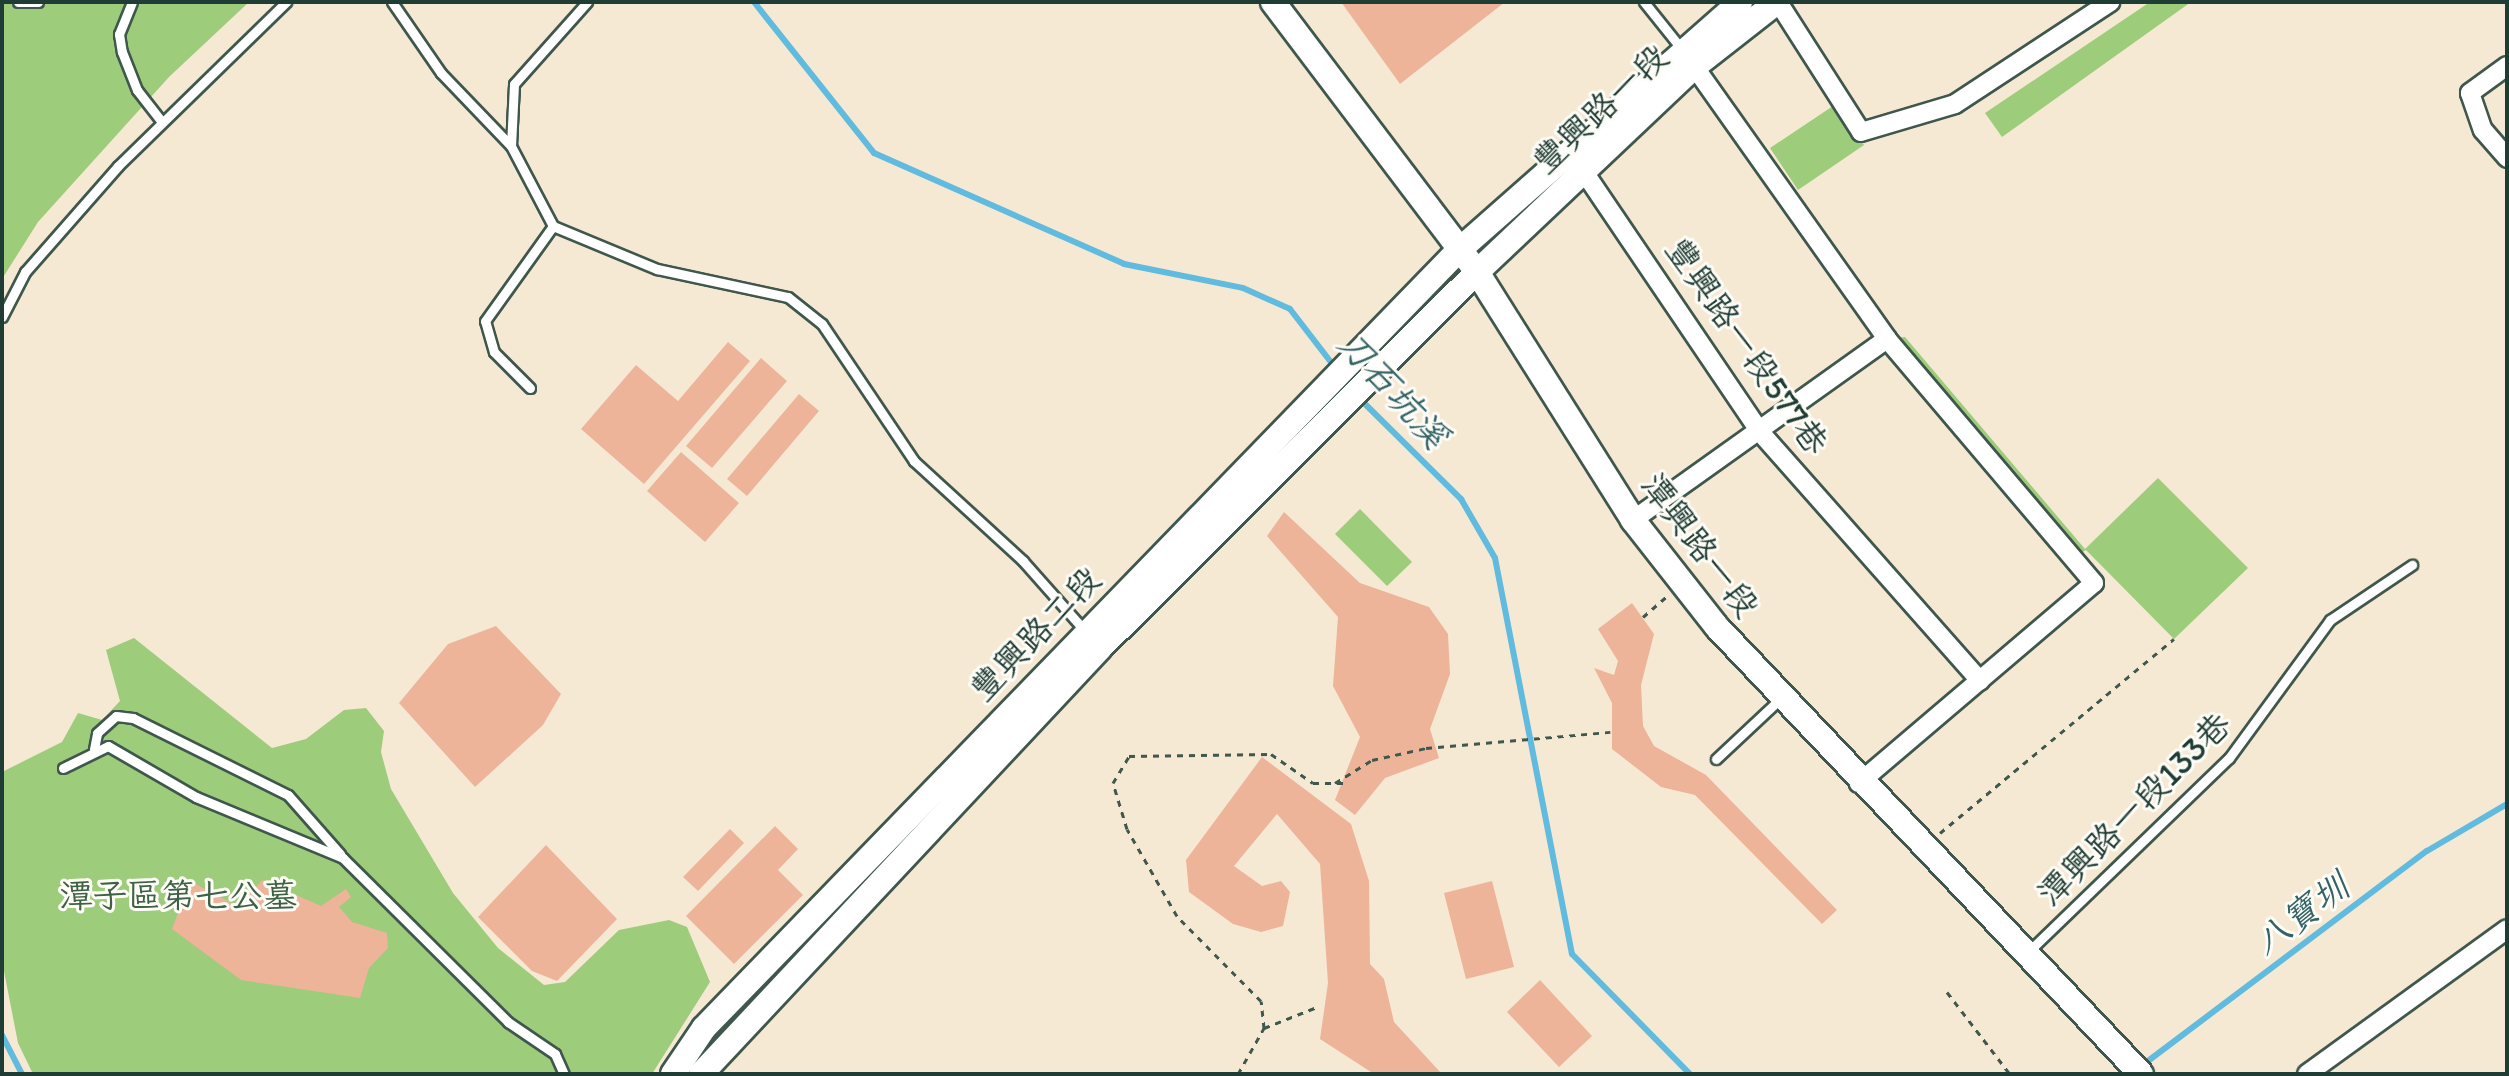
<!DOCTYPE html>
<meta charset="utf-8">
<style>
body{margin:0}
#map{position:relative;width:2509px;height:1076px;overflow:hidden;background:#f6e9d4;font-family:Itim,"LXGW WenKai TC",sans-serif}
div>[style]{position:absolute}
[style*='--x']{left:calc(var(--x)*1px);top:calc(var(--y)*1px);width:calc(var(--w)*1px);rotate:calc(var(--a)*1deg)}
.green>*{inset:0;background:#9dcc7b}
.stream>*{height:6px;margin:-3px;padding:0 3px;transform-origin:3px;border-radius:3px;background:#60bbde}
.building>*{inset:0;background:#edb49a}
.path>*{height:3px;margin-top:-1.5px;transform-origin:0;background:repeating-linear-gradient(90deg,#3f574c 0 6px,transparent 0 12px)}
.roads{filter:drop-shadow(2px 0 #3f574c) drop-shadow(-2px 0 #3f574c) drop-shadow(0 2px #3f574c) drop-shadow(0 -2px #3f574c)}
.lane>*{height:9px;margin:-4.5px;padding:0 4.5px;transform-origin:4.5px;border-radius:4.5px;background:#fff}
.street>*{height:18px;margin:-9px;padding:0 9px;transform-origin:9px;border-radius:9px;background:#fff}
.secondary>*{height:24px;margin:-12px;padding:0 12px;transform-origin:12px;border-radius:12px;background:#fff}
span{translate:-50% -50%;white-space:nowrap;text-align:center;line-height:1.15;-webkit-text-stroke:6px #fdfcf7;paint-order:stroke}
.street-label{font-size:34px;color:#1f3d34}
.park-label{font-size:34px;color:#3e6146}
.water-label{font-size:36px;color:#326367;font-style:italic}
.frame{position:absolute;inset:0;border:4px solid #1f3d34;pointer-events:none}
</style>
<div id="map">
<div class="green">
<div style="clip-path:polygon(2px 2px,249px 2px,169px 77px,38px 222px,2px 279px)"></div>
<div style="clip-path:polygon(2150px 2px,2191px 2px,2002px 137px,1985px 113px)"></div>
<div style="clip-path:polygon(1836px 104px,1864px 145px,1798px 190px,1770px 148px)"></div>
<div style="clip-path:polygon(1905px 337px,2085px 549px,2158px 478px,2248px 568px,2174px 639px,2086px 550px,2073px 558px,1887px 339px)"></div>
<div style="clip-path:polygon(1360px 509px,1412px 562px,1387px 586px,1335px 534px)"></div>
<div style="clip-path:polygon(134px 638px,272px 748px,306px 739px,344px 710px,366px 708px,384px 731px,381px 752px,391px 789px,453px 893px,498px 948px,544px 985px,565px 982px,619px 930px,669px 920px,687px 927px,710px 982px,652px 1074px,33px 1074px,18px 1043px,2px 961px,2px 772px,62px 742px,78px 713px,102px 720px,120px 701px,106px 650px)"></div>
</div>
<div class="stream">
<div style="--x:754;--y:2;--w:193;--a:51.5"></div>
<div style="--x:874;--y:153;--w:274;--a:23.9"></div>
<div style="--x:1124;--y:264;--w:121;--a:11.4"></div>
<div style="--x:1243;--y:288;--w:51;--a:24.1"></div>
<div style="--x:1290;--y:309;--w:77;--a:52.4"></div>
<div style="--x:1359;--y:398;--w:144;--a:44.7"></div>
<div style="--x:1461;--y:499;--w:68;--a:60"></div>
<div style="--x:1495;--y:558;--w:403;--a:79"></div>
<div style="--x:1572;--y:954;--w:168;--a:45.5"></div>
<div style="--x:2;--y:1035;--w:44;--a:62.9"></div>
<div style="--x:2140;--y:1067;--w:359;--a:-37"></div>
<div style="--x:2427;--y:851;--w:93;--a:-30.4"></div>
</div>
<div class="building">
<div style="clip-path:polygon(1341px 2px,1505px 2px,1400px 84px)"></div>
<div style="clip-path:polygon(728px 342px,750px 361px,644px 484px,581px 429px,636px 365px,678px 401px)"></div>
<div style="clip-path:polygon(761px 358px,787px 381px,712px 468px,686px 446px)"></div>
<div style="clip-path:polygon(799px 394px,819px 411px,747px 496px,727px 479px)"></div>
<div style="clip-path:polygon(681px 452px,739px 503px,705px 542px,647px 491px)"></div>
<div style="clip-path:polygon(1284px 512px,1360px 583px,1429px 607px,1448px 634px,1450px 674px,1430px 729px,1439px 758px,1385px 778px,1355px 815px,1335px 800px,1360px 737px,1333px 686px,1338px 617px,1267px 536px)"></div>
<div style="clip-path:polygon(1632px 603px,1654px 634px,1641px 685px,1643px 726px,1654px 746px,1706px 775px,1837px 910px,1822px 924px,1695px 795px,1661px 787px,1612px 749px,1612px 703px,1594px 668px,1614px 675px,1618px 661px,1598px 629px)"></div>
<div style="clip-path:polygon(496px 626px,561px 694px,543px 725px,475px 787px,399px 703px,448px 644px)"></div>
<div style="clip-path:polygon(1262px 757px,1351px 824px,1369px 881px,1370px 964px,1384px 979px,1394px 1022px,1442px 1074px,1374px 1074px,1320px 1039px,1328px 983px,1320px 864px,1277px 814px,1234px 866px,1262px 886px,1281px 881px,1290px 892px,1283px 926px,1261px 932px,1233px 924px,1189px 892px,1186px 860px)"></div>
<div style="clip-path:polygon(775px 826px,798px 849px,778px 870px,803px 895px,734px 964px,686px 916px)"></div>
<div style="clip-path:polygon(730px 829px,744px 843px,698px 891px,683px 877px)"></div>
<div style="clip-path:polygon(546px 845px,617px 919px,557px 981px,532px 971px,478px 917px)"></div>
<div style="clip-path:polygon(262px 880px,321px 906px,346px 889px,351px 897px,339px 907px,352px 922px,387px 933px,388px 948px,369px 968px,360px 998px,241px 980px,172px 929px,190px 881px,239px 907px)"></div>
<div style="clip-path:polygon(1492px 881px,1514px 967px,1466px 979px,1444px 893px)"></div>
<div style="clip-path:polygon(1540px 980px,1592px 1036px,1559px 1067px,1507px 1012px)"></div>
</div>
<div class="path">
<div style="--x:1643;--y:617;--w:32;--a:-41"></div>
<div style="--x:1335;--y:783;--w:44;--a:-31.9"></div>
<div style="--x:1372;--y:760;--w:55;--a:-12.5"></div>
<div style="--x:1426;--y:748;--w:185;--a:-5"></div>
<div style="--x:1940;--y:833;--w:304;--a:-39.7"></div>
<div style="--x:1947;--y:992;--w:103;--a:52.5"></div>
<div style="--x:1264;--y:1028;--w:27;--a:-96"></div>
<div style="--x:1261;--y:1001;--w:120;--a:-134.7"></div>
<div style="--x:1177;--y:916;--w:100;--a:-119.9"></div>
<div style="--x:1127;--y:829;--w:48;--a:-106.9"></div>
<div style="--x:1113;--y:783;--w:31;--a:-59"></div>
<div style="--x:1129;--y:756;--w:142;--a:-0.8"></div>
<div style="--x:1271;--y:754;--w:51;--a:34.6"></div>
<div style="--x:1313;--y:783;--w:30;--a:0"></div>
<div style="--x:1238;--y:1074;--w:53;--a:-60.5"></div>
<div style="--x:1264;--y:1028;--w:57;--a:-21.6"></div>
</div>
<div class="roads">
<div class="lane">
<div style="--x:18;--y:2;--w:20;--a:0"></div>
<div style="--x:132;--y:2;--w:35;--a:112"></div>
<div style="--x:119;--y:34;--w:18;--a:81"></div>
<div style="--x:122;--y:52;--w:41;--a:68.5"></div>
<div style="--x:137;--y:90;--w:39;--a:52"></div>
<div style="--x:392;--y:2;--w:86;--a:55.4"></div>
<div style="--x:441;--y:73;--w:101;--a:46.2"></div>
<div style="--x:511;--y:146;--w:90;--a:62.3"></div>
<div style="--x:553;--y:226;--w:113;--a:22.5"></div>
<div style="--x:657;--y:269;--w:134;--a:12.1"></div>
<div style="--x:788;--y:297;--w:43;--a:38.5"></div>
<div style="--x:822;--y:324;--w:165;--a:56.1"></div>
<div style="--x:914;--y:461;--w:148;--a:42.5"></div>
<div style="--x:1023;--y:561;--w:96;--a:48.4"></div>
<div style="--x:1644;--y:2;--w:58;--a:51.3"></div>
<div style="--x:511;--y:146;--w:62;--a:-87.2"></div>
<div style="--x:514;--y:84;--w:110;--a:-48.3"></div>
<div style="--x:2;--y:317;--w:51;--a:-62.9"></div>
<div style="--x:25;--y:272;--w:141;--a:-48.7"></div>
<div style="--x:118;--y:166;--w:235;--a:-44.3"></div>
<div style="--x:530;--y:388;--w:51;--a:-135"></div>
<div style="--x:494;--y:352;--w:32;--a:-106"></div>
<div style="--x:485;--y:321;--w:117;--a:-54.4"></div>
<div style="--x:94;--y:749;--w:16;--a:-79"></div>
<div style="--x:97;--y:733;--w:25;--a:-42"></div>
<div style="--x:116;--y:716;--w:17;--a:7"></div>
<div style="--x:133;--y:718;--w:173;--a:26.4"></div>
<div style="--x:288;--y:795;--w:79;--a:48.6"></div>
<div style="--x:1716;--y:759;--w:88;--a:-43.2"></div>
<div style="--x:63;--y:768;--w:50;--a:-26.1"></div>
<div style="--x:108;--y:746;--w:102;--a:30.1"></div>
<div style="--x:196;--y:797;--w:159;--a:22.5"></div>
<div style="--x:343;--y:858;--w:233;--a:44.8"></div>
<div style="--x:508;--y:1022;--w:57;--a:34.2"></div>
<div style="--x:555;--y:1054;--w:22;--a:66"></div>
<div style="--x:2028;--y:952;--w:279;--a:-44"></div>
<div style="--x:2229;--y:758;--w:171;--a:-53.8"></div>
<div style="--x:2330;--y:620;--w:99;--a:-33.9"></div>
</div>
<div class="street">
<div style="--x:1778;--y:2;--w:154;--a:57.4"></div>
<div style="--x:1861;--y:132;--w:98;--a:-16.6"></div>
<div style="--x:1955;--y:104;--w:186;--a:-33.3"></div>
<div style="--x:1689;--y:59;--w:343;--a:54.7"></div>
<div style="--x:1887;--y:339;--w:320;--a:49.7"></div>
<div style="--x:2094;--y:583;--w:309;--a:139.6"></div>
<div style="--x:2507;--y:66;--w:46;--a:143.9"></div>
<div style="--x:2470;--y:93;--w:39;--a:71"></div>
<div style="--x:2483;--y:130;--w:37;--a:49"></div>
<div style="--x:1578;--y:163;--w:325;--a:55.9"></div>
<div style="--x:1760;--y:432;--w:332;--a:48.5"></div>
<div style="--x:1633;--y:520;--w:312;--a:-35.5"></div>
<div style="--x:2307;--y:1074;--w:247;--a:-35.9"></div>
</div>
<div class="secondary">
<div style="--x:1273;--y:2;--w:338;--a:52.9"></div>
<div style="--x:1477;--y:272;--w:293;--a:57.8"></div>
<div style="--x:1633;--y:520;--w:136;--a:51.9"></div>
<div style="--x:1717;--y:627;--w:616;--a:46.51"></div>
<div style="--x:673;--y:1074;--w:55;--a:-56"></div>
<div style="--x:704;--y:1028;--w:1083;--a:-45.86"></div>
<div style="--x:1458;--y:251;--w:376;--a:-41.4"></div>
<div style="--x:701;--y:1074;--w:584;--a:-46.87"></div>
<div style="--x:1100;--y:648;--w:532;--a:-44.92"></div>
<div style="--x:1477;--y:272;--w:299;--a:-43.4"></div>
<div style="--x:1694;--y:67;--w:105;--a:-38.1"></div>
</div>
</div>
<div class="street-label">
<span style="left:1600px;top:109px;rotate:-43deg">豐興路一段</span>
<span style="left:1747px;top:346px;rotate:55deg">豐興路一段577巷</span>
<span style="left:1700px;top:545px;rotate:53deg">潭興路一段</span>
<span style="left:1035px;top:634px;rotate:-46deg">豐興路二段</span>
<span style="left:2134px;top:809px;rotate:-45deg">潭興路一段133巷</span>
</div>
<div class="park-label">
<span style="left:178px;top:896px">潭子區第七公墓</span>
</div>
<div class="water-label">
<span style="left:1393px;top:389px;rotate:48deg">刀石坑溪</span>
<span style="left:2301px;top:914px;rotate:-37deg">八寶圳</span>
</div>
<div class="frame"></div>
</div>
